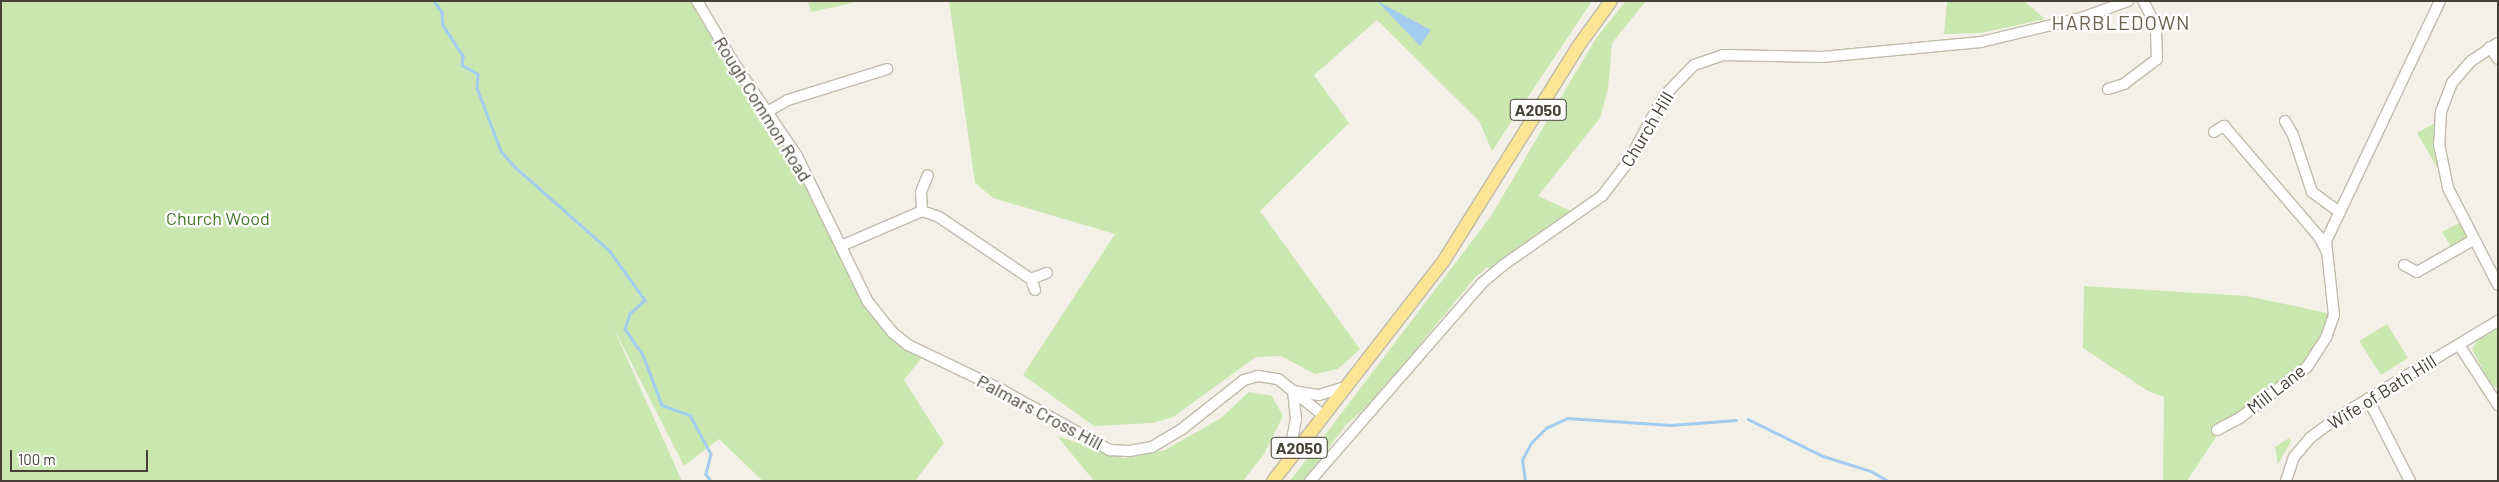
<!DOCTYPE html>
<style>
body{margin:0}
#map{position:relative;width:2499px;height:482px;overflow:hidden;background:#f3f0e7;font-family:Barlow,sans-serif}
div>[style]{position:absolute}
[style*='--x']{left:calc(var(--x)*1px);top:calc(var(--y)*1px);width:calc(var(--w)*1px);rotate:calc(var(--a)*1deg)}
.green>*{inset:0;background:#cbe7b0}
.water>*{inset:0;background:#a3ccef}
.stream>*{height:2.5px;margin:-1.25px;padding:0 1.25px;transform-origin:1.25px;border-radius:1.25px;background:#a3ccef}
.roads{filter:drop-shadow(1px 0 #c1bbac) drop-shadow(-1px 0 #c1bbac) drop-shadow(0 1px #c1bbac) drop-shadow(0 -1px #c1bbac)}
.minor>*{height:10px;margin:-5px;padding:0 5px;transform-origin:5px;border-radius:5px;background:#fff}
.major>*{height:12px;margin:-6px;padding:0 6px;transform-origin:6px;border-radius:6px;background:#fde596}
span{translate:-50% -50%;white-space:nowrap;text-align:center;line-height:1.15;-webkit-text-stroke:5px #fff;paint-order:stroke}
.shield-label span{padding:1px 4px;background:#fff;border:1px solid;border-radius:4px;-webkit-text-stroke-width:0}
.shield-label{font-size:16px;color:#464136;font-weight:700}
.street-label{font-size:18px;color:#464136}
.park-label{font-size:18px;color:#42772a}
.quarter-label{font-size:20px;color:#695f4d;letter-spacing:1px}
.frame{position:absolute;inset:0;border:2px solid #464136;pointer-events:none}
.scale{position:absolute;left:10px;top:450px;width:138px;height:22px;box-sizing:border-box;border:2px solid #464136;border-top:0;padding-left:6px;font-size:15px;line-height:18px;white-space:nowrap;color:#464136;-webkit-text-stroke:4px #fff;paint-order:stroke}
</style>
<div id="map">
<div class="green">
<div style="clip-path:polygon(1px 1px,697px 1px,767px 112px,882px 321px,925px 354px,904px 380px,944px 443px,915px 481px,763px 481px,719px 439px,684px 466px,613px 327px,682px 481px,1px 481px)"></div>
<div style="clip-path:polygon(808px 1px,861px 1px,811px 12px)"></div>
<div style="clip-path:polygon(949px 1px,1592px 1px,1492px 151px,1479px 121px,1377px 20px,1314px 75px,1349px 123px,1260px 211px,1360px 349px,1338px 369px,1315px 374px,1281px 356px,1256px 357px,1173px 417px,1153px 423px,1094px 426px,1023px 375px,1115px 234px,993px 198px,975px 183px)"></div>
<div style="clip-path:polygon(1626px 1px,1646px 1px,1612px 43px,1608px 89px,1600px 118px,1538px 196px,1571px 211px,1557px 226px,1491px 268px,1486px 268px,1474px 279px,1372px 402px,1346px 425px,1303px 481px,1290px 481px,1491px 216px,1596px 38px)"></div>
<div style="clip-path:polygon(1947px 1px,2024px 1px,2045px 19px,1981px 33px,1944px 34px)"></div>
<div style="clip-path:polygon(2433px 124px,2436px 126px,2438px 169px,2417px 133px)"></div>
<div style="clip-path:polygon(2461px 222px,2470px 240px,2453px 250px,2442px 232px)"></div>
<div style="clip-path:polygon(2084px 286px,2247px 296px,2331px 314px,2324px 337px,2304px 366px,2242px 412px,2211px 428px,2220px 431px,2187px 481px,2163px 481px,2164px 397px,2148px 391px,2083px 348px)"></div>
<div style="clip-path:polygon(2387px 324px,2408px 358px,2381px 375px,2359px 341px)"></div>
<div style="clip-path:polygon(2498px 329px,2498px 389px,2490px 383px,2472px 349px,2477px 341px)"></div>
<div style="clip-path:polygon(1249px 392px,1272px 396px,1283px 416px,1264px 454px,1243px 481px,1094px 481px,1057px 436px,1124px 458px,1165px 450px,1221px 418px)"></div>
<div style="clip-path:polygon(2289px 438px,2291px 441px,2278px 464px,2275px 447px)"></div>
</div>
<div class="water">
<div style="clip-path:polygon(1377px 1px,1431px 30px,1420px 46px)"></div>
</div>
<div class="stream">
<div style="--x:434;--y:1;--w:14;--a:54"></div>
<div style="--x:442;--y:12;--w:13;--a:86"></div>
<div style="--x:443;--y:25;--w:37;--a:57"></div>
<div style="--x:463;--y:56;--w:9;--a:96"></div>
<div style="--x:462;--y:65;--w:18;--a:29"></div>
<div style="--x:478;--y:74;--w:14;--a:94"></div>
<div style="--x:477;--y:88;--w:67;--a:69.1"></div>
<div style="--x:501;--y:151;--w:20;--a:49"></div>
<div style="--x:514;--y:166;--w:127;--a:41.5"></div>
<div style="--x:609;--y:250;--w:62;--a:54.2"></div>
<div style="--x:645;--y:300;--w:21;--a:137"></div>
<div style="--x:630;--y:314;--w:16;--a:108"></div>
<div style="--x:625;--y:329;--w:32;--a:55"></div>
<div style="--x:643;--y:355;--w:53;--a:69.2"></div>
<div style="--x:662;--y:405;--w:30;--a:20"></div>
<div style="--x:690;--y:415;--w:44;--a:61.7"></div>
<div style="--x:711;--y:454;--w:21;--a:104"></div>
<div style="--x:706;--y:474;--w:9;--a:54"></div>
<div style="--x:1748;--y:419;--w:84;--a:26.3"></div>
<div style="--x:1823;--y:456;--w:50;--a:17.4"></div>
<div style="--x:1871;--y:471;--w:20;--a:30"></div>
<div style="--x:1525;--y:481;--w:21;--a:-98"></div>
<div style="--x:1522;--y:460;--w:19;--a:-62"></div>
<div style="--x:1531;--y:443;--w:21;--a:-45"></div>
<div style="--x:1546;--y:428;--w:23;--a:-25"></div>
<div style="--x:1567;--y:418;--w:104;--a:3.9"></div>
<div style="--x:1671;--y:425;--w:65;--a:-4.4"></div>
</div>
<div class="roads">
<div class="minor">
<div style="--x:697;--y:1;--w:69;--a:59.3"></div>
<div style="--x:732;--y:60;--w:116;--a:55.9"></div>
<div style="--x:797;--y:156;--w:162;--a:64.1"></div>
<div style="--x:868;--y:302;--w:38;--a:51"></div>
<div style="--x:892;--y:332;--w:21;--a:39"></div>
<div style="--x:908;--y:345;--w:104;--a:25.6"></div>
<div style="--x:1002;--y:390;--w:124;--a:29.1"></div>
<div style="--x:1110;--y:450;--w:19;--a:3"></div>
<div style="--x:1129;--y:451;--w:23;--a:-10"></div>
<div style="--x:1152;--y:447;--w:35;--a:-31"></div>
<div style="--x:1182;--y:429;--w:79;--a:-38.3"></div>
<div style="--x:1244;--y:380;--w:15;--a:-16"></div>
<div style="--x:1258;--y:376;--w:20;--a:9"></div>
<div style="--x:1278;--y:379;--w:59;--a:38.8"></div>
<div style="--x:2498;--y:43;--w:32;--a:146"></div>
<div style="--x:2471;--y:61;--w:29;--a:131"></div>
<div style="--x:2452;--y:83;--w:30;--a:111"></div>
<div style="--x:2441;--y:111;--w:33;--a:93"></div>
<div style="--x:2439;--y:144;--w:45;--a:78.4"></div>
<div style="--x:2448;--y:188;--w:109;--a:62.7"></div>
<div style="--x:2490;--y:47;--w:14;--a:56"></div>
<div style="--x:2108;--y:89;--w:17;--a:-17"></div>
<div style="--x:2124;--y:84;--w:41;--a:-37.1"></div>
<div style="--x:2157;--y:59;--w:33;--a:-92"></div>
<div style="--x:2156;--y:26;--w:28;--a:-117"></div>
<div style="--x:767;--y:112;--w:24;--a:-30"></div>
<div style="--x:788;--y:100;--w:104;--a:-17.4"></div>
<div style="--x:2285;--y:121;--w:16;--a:60"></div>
<div style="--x:2293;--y:135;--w:60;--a:71.6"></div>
<div style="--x:2312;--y:192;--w:34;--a:36"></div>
<div style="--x:2214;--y:132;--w:12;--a:-31"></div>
<div style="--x:2224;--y:126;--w:146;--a:49.4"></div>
<div style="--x:2319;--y:237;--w:15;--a:62"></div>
<div style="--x:922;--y:211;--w:19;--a:-93"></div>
<div style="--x:921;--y:192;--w:18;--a:-68"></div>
<div style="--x:841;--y:246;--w:88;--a:-23.4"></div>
<div style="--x:922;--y:211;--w:18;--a:19"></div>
<div style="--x:939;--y:217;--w:111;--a:34"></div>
<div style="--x:2404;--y:265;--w:15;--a:28"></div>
<div style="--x:2417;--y:272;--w:64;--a:-29.7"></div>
<div style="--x:1035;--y:290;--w:12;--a:-110"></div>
<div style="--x:1031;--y:279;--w:17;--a:-21"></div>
<div style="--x:2459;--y:345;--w:72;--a:57"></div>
<div style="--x:2368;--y:399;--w:92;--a:62.9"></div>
<div style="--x:2217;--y:430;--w:27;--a:-28"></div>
<div style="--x:2241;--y:417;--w:83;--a:-37.1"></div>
<div style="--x:2307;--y:367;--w:35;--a:-57"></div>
<div style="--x:2326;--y:338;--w:24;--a:-71"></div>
<div style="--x:2334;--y:315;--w:74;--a:-96.2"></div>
<div style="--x:2326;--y:241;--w:266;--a:-64.6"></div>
<div style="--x:1288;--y:460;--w:42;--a:-79"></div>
<div style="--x:1296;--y:419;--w:28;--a:-96"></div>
<div style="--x:1293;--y:391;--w:26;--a:9"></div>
<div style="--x:1319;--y:395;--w:28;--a:-17"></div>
<div style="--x:1310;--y:481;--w:262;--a:-49"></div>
<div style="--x:1482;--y:283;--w:26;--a:-40"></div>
<div style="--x:1502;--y:266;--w:122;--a:-35"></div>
<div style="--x:1602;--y:196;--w:43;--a:-52.6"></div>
<div style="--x:1628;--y:162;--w:75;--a:-61.4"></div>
<div style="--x:1664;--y:96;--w:43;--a:-45.9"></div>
<div style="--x:1694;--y:65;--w:31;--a:-19"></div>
<div style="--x:1723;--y:55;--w:99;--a:1.2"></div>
<div style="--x:1822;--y:57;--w:160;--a:-5.4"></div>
<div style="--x:1981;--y:42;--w:106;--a:-13.6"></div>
<div style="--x:2084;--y:17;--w:47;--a:-20"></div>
<div style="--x:2286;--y:481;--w:25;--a:-72"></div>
<div style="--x:2294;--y:457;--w:25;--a:-50"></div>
<div style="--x:2310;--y:438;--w:35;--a:-37"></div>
<div style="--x:2338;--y:417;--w:187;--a:-31"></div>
</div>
<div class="major">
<div style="--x:1273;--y:481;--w:277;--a:-52.2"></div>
<div style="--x:1443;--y:262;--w:252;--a:-57.9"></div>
<div style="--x:1577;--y:48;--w:58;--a:-54.1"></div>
</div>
</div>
<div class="shield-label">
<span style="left:1538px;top:110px">A2050</span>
<span style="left:1299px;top:448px">A2050</span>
</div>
<div class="street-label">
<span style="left:763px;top:109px;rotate:58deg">Rough Common Road</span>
<span style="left:1647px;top:129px;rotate:-59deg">Church Hill</span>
<span style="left:2276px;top:389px;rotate:-38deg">Mill Lane</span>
<span style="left:2382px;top:392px;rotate:-32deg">Wife of Bath Hill</span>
<span style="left:1040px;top:412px;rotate:28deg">Palmars Cross Hill</span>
</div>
<div class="park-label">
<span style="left:218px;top:218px">Church Wood</span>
</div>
<div class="quarter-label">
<span style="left:2121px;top:22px">HARBLEDOWN</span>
</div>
<div class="frame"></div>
<div class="scale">100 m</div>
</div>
